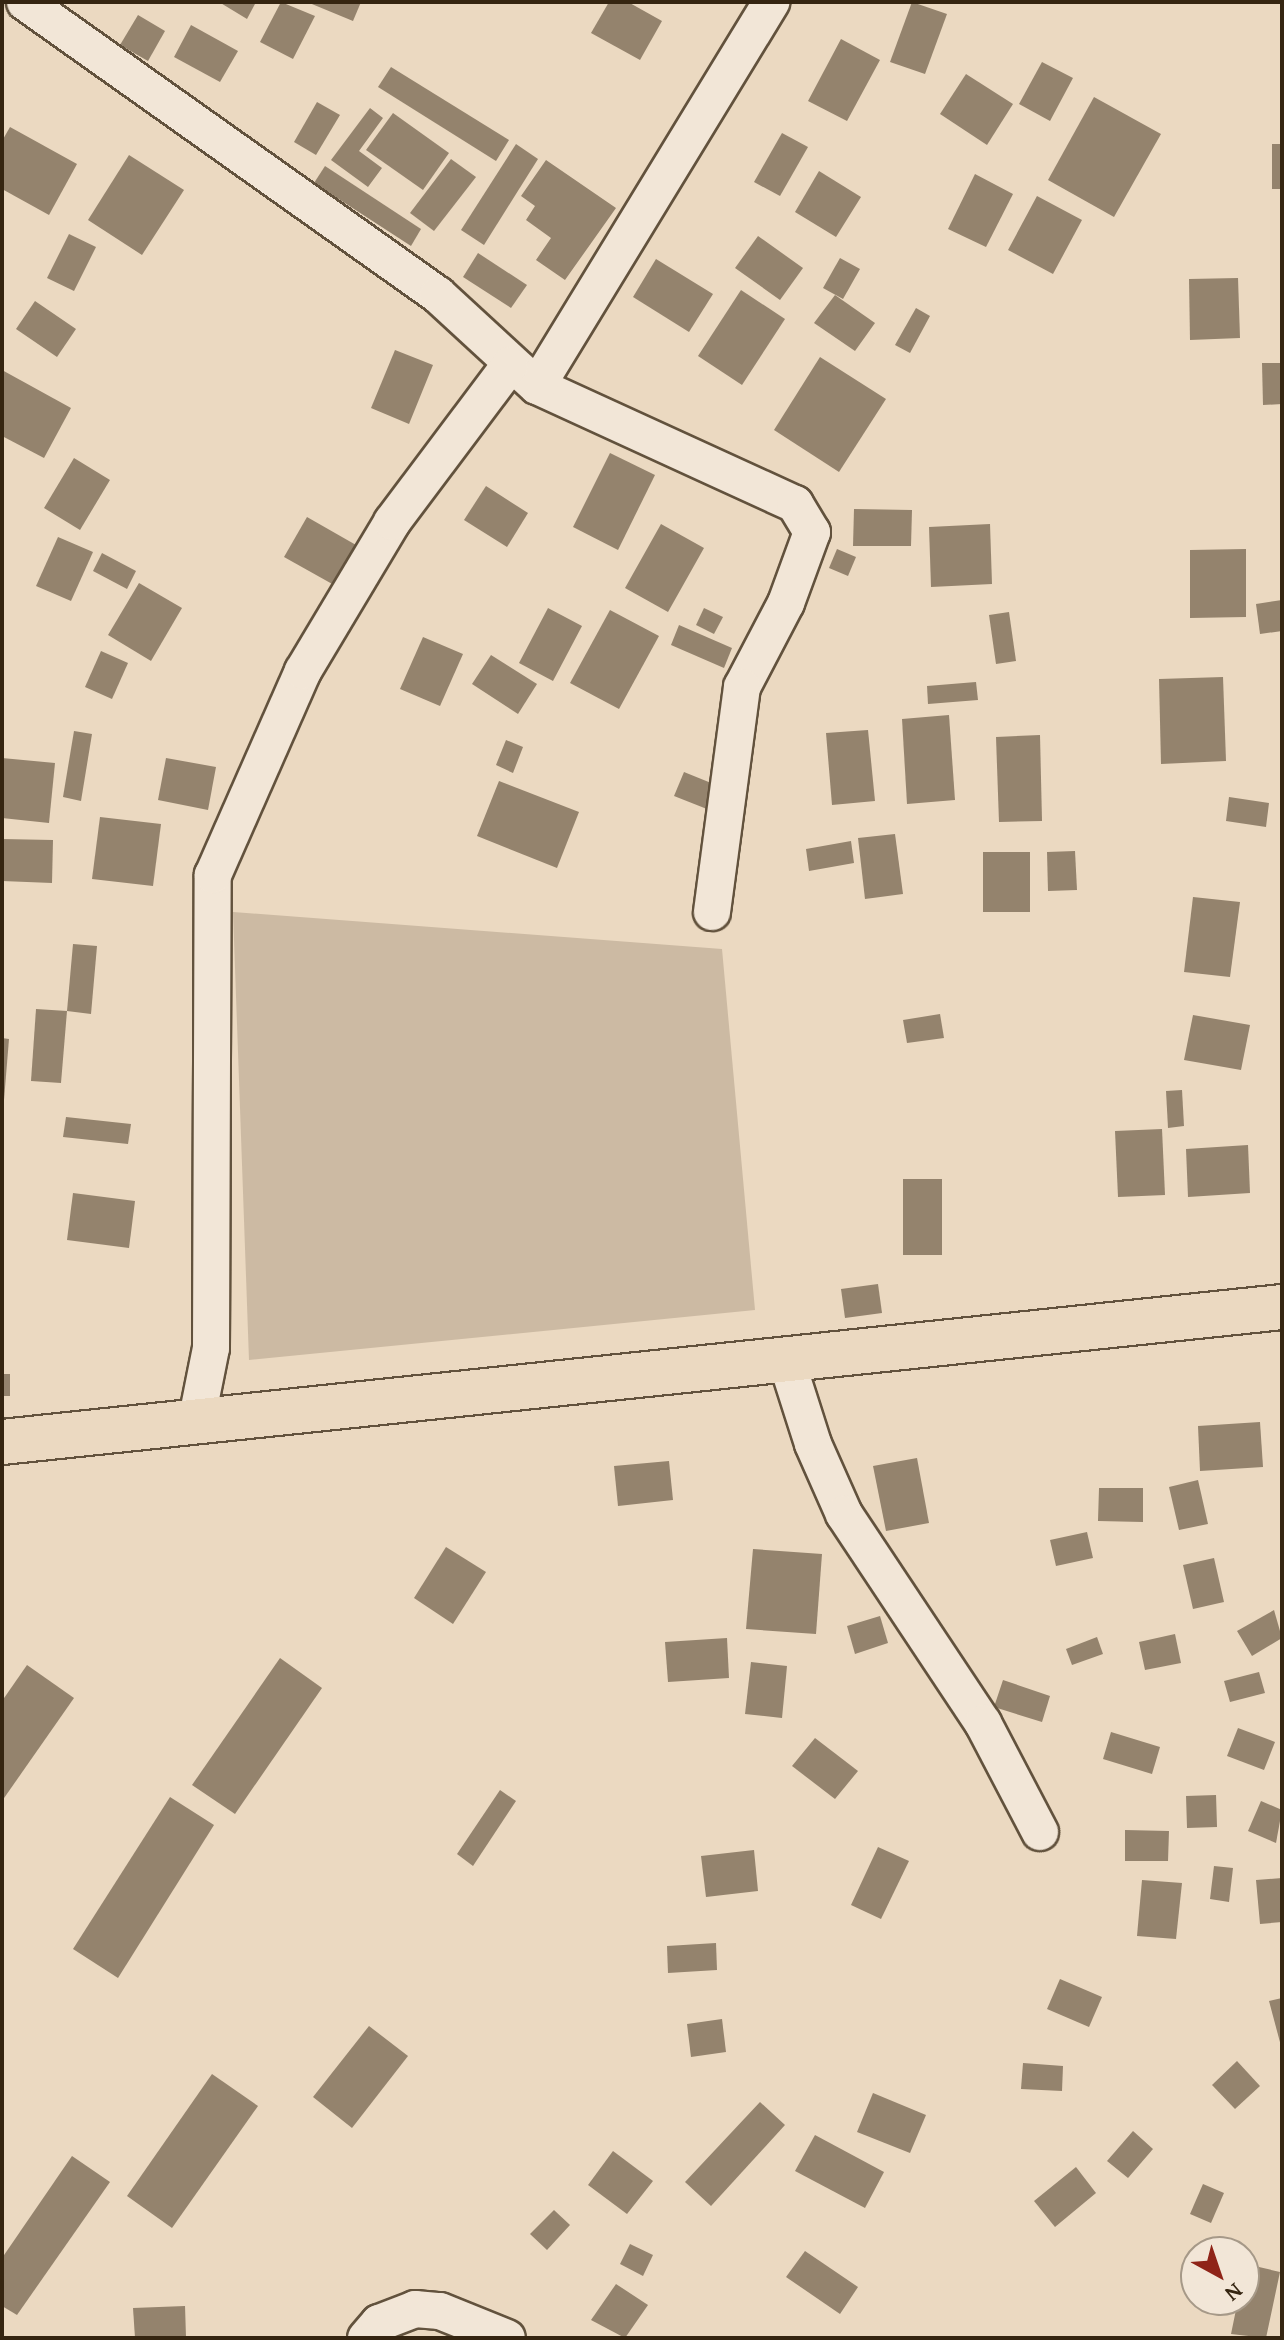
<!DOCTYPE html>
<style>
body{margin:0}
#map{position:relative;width:1284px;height:2340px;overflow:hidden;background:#ebd9c1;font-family:"Gentium Book Plus",serif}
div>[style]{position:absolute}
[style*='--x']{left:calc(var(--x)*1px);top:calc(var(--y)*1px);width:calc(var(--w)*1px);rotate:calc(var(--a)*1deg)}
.green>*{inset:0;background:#ccbaa3}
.building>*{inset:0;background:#94836d}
.roads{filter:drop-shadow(2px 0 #62523d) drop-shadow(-2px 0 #62523d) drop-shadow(0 2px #62523d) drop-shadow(0 -2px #62523d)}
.street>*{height:36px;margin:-18px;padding:0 18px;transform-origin:18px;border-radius:18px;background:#f2e6d7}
.primary>*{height:44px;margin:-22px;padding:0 22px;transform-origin:22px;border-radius:22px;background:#ebd9c1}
span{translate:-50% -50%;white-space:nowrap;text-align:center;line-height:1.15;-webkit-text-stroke:7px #f2e6d7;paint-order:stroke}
.frame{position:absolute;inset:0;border:4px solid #352511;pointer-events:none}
.north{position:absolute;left:1180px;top:2236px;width:80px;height:80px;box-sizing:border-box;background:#f2e6d7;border:2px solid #a69988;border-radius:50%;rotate:140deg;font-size:22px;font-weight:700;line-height:32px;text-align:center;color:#352511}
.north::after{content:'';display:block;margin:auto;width:28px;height:36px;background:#8f2418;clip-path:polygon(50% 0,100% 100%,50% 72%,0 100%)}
</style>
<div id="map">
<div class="green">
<div style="clip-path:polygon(233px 912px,722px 949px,755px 1310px,249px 1360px)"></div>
</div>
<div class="building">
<div style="clip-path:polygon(219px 2px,256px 2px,247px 19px)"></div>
<div style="clip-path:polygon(281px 2px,315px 16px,293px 59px,260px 42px)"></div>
<div style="clip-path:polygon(307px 2px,361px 2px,353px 21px)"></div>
<div style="clip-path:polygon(609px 2px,628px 2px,662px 21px,640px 60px,591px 33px)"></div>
<div style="clip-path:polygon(912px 2px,947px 14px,925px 74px,890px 62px)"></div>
<div style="clip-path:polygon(138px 15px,165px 31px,148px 61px,120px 45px)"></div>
<div style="clip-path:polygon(191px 25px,238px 51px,220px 82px,174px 57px)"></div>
<div style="clip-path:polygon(841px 39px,880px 60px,847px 121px,808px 101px)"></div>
<div style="clip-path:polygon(1042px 62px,1073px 78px,1050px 121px,1019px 104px)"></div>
<div style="clip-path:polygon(391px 67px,509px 140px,496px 161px,378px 87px)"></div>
<div style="clip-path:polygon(966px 74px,1013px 104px,987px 145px,940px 114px)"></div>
<div style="clip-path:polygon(1094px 97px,1161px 134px,1114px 217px,1048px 180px)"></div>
<div style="clip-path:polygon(317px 102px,340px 115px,316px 155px,294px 142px)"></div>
<div style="clip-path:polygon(370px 108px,383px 118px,359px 151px,382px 168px,368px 187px,331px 160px)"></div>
<div style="clip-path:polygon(393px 113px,449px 153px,423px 190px,366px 150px)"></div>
<div style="clip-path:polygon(10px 127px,77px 164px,49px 215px,2px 189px,2px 141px)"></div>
<div style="clip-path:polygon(782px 133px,808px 147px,780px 196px,754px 182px)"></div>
<div style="clip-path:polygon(516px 144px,538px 159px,484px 245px,461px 230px)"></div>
<div style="clip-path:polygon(1272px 144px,1282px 144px,1282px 189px,1272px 189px)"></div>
<div style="clip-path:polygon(129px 155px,184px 190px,142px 255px,88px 220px)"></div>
<div style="clip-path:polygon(451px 159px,476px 177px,434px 231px,410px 213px)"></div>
<div style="clip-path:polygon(546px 160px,616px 208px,565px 280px,536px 260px,551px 238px,526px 220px,535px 206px,521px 196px)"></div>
<div style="clip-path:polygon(325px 166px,421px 229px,411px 246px,314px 183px)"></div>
<div style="clip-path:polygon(819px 171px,861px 197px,836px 237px,795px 212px)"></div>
<div style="clip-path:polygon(975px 174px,1013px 194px,986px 247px,948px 229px)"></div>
<div style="clip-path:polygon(1037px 196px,1082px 220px,1053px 274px,1008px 250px)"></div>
<div style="clip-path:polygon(69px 234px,96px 247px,74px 291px,47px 278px)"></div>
<div style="clip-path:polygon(758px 236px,803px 268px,780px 300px,735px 268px)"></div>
<div style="clip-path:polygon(478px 253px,527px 285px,511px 308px,463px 277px)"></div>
<div style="clip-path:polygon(840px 258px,860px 269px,843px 299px,823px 288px)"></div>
<div style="clip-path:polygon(656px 259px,713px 294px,689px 332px,633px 297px)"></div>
<div style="clip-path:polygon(1238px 278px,1240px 338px,1190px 340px,1189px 279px)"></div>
<div style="clip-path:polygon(741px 290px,785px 319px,742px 385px,698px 356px)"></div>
<div style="clip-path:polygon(835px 295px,875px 323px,855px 351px,814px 323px)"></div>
<div style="clip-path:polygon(35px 301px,76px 329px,57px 357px,16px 329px)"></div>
<div style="clip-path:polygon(916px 308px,930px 316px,910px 353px,895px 345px)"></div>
<div style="clip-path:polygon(395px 350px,433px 365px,409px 424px,371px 408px)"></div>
<div style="clip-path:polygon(820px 357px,886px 399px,839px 472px,774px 430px)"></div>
<div style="clip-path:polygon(1262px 363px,1282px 363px,1282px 404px,1263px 405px)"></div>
<div style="clip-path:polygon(2px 370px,71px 408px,44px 458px,2px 436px)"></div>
<div style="clip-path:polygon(610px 453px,655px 475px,618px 550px,573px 527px)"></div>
<div style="clip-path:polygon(74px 458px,110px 480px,80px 530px,44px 508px)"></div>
<div style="clip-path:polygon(486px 486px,528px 513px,507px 547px,464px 520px)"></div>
<div style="clip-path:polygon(854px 509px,912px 510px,911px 546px,853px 546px)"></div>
<div style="clip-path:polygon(307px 517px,356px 545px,334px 585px,284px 557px)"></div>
<div style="clip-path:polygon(661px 524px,704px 548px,668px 612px,625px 588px)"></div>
<div style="clip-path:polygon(990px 524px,992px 584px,931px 587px,929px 527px)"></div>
<div style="clip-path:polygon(58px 537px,93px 552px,71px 601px,36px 586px)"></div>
<div style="clip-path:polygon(837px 549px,856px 557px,848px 576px,829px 568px)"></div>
<div style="clip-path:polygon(1246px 549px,1246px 617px,1190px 618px,1190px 550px)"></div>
<div style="clip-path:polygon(102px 553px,136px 571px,127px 589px,93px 571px)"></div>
<div style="clip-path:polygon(139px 583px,182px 608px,151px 661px,108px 635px)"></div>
<div style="clip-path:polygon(1282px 600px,1282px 631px,1260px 634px,1256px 604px)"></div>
<div style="clip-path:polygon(548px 608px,582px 626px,553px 681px,519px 663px)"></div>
<div style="clip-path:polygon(704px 608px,723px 617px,714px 634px,696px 625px)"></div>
<div style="clip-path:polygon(610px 610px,659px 636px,619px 709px,570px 683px)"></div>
<div style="clip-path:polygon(1009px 612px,1016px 661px,996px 664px,989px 615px)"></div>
<div style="clip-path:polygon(679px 625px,732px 648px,724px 668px,671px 645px)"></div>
<div style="clip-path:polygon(423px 637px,463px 654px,440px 706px,400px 689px)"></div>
<div style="clip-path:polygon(101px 651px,128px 663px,112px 699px,85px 687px)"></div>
<div style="clip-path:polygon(491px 655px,537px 684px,518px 714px,472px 684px)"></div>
<div style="clip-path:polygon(1223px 677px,1226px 761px,1161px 764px,1159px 679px)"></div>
<div style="clip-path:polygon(976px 682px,978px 700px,928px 704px,927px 686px)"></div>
<div style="clip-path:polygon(949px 715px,955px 800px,907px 804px,902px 719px)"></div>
<div style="clip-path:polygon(868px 730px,875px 801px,832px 805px,826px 733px)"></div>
<div style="clip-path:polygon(74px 731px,92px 734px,81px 801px,63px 797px)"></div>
<div style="clip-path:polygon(1040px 735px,1042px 821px,999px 822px,996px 737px)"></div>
<div style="clip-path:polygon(506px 740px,523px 747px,513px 773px,496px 765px)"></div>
<div style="clip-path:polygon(2px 758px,55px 763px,49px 823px,2px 818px)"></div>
<div style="clip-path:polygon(166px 758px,216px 767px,208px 810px,158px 800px)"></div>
<div style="clip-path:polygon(684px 772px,721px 787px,712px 811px,674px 796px)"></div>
<div style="clip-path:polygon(499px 781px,579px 812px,557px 868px,477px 836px)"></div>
<div style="clip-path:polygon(1229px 797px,1269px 803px,1266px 827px,1226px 821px)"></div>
<div style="clip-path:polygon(100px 817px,161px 824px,153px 886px,92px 879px)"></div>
<div style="clip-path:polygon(895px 834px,903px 894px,865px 899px,858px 838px)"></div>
<div style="clip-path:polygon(2px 839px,53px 840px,52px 883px,2px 881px)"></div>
<div style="clip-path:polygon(851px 841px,854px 863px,809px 871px,806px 849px)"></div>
<div style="clip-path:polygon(1075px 851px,1077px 890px,1048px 891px,1047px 852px)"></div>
<div style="clip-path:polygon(983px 852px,1030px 852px,1030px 912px,983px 912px)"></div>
<div style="clip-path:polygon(1193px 897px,1240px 902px,1230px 977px,1184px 972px)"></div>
<div style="clip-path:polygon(73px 944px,97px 946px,91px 1014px,67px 1011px)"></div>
<div style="clip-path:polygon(36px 1009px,67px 1011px,61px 1083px,31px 1081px)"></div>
<div style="clip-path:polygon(940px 1014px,944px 1038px,907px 1043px,903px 1020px)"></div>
<div style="clip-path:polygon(1193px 1015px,1250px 1025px,1241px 1070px,1184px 1060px)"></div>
<div style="clip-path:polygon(2px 1038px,9px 1039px,4px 1100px,2px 1100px)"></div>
<div style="clip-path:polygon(1182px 1090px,1184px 1126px,1168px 1128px,1166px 1091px)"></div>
<div style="clip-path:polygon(66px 1117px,131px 1124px,128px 1144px,63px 1137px)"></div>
<div style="clip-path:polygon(1162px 1129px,1165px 1195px,1118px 1197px,1115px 1131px)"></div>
<div style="clip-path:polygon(1248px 1145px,1250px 1193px,1188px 1197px,1186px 1149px)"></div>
<div style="clip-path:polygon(903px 1179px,942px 1179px,942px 1255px,903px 1255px)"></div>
<div style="clip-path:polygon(73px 1193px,135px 1201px,129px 1248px,67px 1240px)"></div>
<div style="clip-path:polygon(878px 1284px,882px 1313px,845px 1318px,841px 1289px)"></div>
<div style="clip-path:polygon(2px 1374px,10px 1374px,10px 1396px,2px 1396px)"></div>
<div style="clip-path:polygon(1260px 1422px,1263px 1467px,1200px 1471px,1198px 1426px)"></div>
<div style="clip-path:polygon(917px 1458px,929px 1523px,886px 1531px,873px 1466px)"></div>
<div style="clip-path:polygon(669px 1461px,673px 1500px,618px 1506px,614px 1466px)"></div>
<div style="clip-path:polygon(1198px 1480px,1208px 1524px,1179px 1530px,1169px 1487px)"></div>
<div style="clip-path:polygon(1099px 1488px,1143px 1488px,1143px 1522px,1098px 1521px)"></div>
<div style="clip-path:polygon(1087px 1532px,1093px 1558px,1056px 1566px,1050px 1540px)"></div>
<div style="clip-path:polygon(446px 1547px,486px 1572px,453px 1624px,414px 1598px)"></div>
<div style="clip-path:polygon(753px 1549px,822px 1554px,816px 1634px,746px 1629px)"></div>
<div style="clip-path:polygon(1214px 1558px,1224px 1602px,1193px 1609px,1183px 1565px)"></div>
<div style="clip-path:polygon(1274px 1610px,1282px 1638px,1252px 1656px,1237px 1631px)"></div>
<div style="clip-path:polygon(880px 1616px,888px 1643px,855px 1654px,847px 1626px)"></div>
<div style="clip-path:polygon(1175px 1634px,1181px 1663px,1145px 1670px,1139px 1642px)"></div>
<div style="clip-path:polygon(1097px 1637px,1103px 1654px,1072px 1665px,1066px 1649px)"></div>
<div style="clip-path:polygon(727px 1638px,729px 1678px,668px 1682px,665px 1642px)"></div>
<div style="clip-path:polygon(280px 1658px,322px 1688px,235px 1814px,192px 1785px)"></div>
<div style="clip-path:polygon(751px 1662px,787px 1666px,782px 1718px,745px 1714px)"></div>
<div style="clip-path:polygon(27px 1665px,74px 1698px,2px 1801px,2px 1701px)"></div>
<div style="clip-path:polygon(1259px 1672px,1265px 1693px,1230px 1702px,1224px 1681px)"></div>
<div style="clip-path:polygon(1003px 1680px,1050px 1696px,1042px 1722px,994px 1707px)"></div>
<div style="clip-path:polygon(1238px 1728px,1275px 1742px,1264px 1770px,1227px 1756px)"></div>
<div style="clip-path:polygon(1111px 1732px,1160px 1747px,1152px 1774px,1103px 1759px)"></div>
<div style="clip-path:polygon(815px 1738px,858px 1771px,835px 1799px,792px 1766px)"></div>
<div style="clip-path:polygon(500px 1790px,516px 1801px,473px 1866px,457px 1854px)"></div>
<div style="clip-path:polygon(1216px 1795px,1217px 1827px,1187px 1828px,1186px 1796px)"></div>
<div style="clip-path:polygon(170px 1797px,214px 1825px,118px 1978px,73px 1949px)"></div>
<div style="clip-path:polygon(1261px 1801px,1282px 1810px,1276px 1843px,1248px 1831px)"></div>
<div style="clip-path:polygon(1125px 1830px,1169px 1831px,1168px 1861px,1125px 1861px)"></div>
<div style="clip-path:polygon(878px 1847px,909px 1861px,881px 1919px,851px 1905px)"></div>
<div style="clip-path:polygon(754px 1850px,758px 1891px,706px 1897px,701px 1856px)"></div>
<div style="clip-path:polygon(1214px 1866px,1233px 1868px,1229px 1902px,1210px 1899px)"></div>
<div style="clip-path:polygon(1282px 1878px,1282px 1922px,1260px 1924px,1256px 1880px)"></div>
<div style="clip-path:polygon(1142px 1880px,1182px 1883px,1176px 1939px,1137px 1936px)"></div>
<div style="clip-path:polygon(716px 1943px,717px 1970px,668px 1973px,667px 1946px)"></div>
<div style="clip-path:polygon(1060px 1979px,1102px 1997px,1089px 2027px,1047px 2009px)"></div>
<div style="clip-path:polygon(1282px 1998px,1282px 2046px,1281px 2046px,1269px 2001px)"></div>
<div style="clip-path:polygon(722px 2019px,726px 2052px,691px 2057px,687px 2024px)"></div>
<div style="clip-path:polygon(369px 2026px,408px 2056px,352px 2128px,313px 2097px)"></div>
<div style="clip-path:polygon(1237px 2061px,1260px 2086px,1235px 2109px,1212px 2085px)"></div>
<div style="clip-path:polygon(1023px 2063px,1063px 2066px,1062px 2091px,1021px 2089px)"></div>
<div style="clip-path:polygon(212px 2074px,258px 2106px,172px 2228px,127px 2196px)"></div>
<div style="clip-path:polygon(873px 2093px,926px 2115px,910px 2153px,857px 2132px)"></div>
<div style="clip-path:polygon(760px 2102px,785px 2125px,711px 2206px,685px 2182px)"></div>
<div style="clip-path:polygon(1133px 2131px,1153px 2149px,1128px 2178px,1107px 2161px)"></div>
<div style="clip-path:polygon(815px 2135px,884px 2172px,865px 2208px,795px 2171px)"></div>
<div style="clip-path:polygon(613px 2151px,653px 2181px,627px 2214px,588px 2185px)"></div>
<div style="clip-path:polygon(72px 2156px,110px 2182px,17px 2315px,2px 2306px,2px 2258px)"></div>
<div style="clip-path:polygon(1076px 2167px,1096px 2193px,1055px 2227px,1034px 2201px)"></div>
<div style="clip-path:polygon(1203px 2184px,1224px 2193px,1211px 2223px,1190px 2214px)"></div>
<div style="clip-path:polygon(554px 2210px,570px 2225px,547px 2250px,530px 2234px)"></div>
<div style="clip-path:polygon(630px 2244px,653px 2255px,643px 2276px,620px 2264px)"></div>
<div style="clip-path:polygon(805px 2251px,858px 2287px,840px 2314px,786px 2277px)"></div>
<div style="clip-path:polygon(1246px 2264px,1280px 2272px,1266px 2338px,1231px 2334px,1238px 2300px,1244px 2300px)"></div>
<div style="clip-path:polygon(616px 2284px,648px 2305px,625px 2338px,591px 2320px)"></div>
<div style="clip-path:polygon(185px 2306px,186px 2338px,135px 2338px,133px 2308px)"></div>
</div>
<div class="roads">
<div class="street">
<div style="--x:25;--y:2;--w:506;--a:35.35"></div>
<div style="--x:438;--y:295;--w:134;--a:42.6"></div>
<div style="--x:537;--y:386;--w:284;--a:24.6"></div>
<div style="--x:795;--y:504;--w:33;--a:59"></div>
<div style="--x:812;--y:532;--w:76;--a:110.1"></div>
<div style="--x:786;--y:603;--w:95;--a:117.6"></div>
<div style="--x:742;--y:687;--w:227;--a:97.6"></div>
<div style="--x:537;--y:386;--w:450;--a:-58.6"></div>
<div style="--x:785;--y:1356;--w:92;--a:72.3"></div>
<div style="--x:813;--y:1444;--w:77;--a:66.1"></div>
<div style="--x:844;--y:1514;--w:251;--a:56.4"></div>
<div style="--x:983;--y:1723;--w:123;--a:62.4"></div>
<div style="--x:196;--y:1423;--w:76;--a:-78.7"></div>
<div style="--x:211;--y:1348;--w:473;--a:-89.8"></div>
<div style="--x:213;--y:875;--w:223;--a:-66.2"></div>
<div style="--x:303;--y:671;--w:174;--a:-59.1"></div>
<div style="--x:392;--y:522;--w:196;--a:-53.1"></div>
<div style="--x:366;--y:2338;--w:20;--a:-49"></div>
<div style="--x:379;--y:2323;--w:39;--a:-21"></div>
<div style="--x:415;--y:2309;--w:25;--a:5"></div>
<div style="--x:440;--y:2311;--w:72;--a:21.9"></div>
</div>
<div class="primary">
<div style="--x:2;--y:1442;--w:1287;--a:-6.02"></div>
</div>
</div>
<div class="frame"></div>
<div class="north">N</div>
</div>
